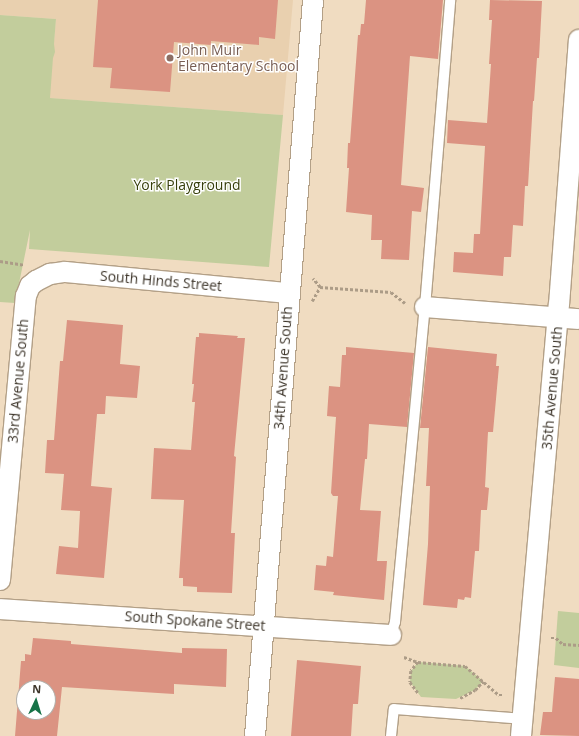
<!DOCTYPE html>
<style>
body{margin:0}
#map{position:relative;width:579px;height:736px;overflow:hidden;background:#f0dcc1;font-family:"Open Sans",sans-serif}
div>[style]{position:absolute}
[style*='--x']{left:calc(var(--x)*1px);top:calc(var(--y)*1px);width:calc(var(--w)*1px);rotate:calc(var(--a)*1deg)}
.built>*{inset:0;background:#e9d0af}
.green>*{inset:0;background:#c2cd9c}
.building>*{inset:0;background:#db9382}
.path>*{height:2.5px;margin-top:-1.25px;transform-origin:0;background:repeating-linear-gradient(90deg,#ac9c87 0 3px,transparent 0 5px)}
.roads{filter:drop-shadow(1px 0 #b3a087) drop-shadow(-1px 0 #b3a087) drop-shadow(0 1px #b3a087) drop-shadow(0 -1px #b3a087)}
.lane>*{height:10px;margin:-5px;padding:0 5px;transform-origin:5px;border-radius:5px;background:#fff}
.street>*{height:20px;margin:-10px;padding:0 10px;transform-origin:10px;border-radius:10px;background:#fff}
.dots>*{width:11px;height:11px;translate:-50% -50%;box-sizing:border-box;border:2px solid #fff;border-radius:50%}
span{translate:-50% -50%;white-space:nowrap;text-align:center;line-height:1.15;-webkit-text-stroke:3px #fff;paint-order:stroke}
.education-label{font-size:14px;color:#785e54}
.left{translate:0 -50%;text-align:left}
.park-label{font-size:14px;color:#363e0a}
.street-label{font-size:14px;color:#3e362b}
.north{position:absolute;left:16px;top:680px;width:40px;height:40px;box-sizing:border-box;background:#fff;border:1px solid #b2afaa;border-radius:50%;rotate:4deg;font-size:11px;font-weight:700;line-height:16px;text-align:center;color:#3e362b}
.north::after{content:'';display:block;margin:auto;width:14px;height:18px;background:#167348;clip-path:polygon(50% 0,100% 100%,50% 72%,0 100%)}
</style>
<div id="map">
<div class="built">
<div style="clip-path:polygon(0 0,293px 0,283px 115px,49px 98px,56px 19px,0 15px)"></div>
</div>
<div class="green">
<div style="clip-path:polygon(0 15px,56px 19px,54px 44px,55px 52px,53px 58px,50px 98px,283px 115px,269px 267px,29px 249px,30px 230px,15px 303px,0 302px)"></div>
<div style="clip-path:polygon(558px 611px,579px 613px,579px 668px,554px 665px)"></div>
<div style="clip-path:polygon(418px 662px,465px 666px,483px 681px,475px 690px,456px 699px,421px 697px,410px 682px,411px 671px)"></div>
</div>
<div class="building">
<div style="clip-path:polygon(98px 0,278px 0,275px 39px,259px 37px,259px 45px,211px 41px,211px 45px,174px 42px,170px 92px,110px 88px,112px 68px,93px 67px)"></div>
<div style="clip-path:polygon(366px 0,443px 0,438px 59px,410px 56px,401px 185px,424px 188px,421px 212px,412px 211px,409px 260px,381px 259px,382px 240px,371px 240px,372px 215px,346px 212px,349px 168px,347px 168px,348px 143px,350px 143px,358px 35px,360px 35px,361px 24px,364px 24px)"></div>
<div style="clip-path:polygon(490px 0,542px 1px,539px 58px,537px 58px,534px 101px,533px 101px,528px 186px,525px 186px,523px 226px,513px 225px,511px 257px,504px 257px,503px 276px,453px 272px,454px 252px,473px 253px,474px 234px,480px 234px,485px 146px,447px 143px,448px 120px,487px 123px,491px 64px,489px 64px,492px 20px,489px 20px)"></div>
<div style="clip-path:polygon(67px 320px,123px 325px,120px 364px,140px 366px,137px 398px,106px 396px,105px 414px,97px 414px,91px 486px,112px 488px,104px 578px,56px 574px,59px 546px,78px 548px,80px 511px,61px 510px,64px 474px,45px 473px,47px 440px,54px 440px,60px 361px,63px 361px)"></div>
<div style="clip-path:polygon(199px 333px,238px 336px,237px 338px,245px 338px,234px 456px,236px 457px,231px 533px,235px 533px,232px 593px,197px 592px,197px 587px,183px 586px,183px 578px,179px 578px,184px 500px,151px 499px,154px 448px,191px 450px,195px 402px,192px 402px,194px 384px,192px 384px,196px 337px,199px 337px)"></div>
<div style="clip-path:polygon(346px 347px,414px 353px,407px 427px,369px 424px,367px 459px,365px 459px,360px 510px,381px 511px,377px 561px,387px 561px,384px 600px,333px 595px,334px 592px,314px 590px,316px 565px,326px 566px,327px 556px,333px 557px,338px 496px,333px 496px,331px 493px,336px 417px,327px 416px,329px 386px,340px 387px,342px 355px,346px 355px)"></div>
<div style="clip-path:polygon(428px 347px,497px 354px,496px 366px,499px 366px,493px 432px,488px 432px,485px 487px,489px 488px,487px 510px,481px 510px,479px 551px,475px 551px,471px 598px,465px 597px,464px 600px,458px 599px,457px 608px,423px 605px,428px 544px,430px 486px,426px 486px,429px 428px,420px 428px)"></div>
<div style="clip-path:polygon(evenodd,33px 638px,71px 641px,71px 644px,182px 653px,182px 648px,227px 649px,226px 687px,174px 684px,174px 694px,62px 687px,57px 736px,15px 736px,21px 661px,25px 661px,25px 654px,31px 655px,33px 638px,24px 688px,48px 688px,48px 712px,24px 712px,24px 688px)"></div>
<div style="clip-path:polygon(297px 660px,361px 666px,358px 704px,353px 704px,351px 736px,291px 736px)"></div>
<div style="clip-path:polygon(555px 677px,579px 679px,579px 736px,540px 735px,543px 712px,552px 712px)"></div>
</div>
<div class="path">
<div style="--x:0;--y:261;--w:24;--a:9"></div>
<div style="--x:320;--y:287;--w:71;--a:4"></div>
<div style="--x:391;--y:292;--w:18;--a:38"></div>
<div style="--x:312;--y:301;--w:16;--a:-60"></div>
<div style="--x:320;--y:287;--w:11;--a:-131"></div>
<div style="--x:551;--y:638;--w:5;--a:0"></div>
<div style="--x:556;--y:638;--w:9;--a:41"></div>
<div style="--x:563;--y:644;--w:16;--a:4"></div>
<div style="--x:404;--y:657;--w:15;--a:20"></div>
<div style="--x:418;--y:662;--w:47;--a:4.9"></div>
<div style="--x:465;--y:666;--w:45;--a:40.5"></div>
<div style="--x:499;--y:695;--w:5;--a:0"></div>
<div style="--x:418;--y:662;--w:11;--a:128"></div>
<div style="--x:411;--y:671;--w:11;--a:95"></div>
<div style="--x:410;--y:682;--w:15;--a:53"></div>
<div style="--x:460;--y:698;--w:17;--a:-28"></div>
<div style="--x:475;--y:690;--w:12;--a:-48"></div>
</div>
<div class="roads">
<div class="lane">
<div style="--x:391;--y:635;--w:14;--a:-73"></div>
<div style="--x:395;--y:622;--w:316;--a:-84.6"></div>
<div style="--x:425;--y:307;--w:308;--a:-85.3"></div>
<div style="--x:391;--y:736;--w:27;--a:-84"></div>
<div style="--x:394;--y:709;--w:129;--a:4.4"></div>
</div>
<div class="street">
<div style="--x:425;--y:307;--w:154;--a:4.5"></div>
<div style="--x:0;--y:580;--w:285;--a:-84.8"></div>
<div style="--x:26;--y:296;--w:11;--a:-68"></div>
<div style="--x:30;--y:286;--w:8;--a:-40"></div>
<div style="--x:36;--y:281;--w:16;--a:-27"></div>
<div style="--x:50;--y:274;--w:15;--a:-8"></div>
<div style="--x:65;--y:272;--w:225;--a:5.4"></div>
<div style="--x:0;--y:609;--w:392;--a:3.8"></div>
<div style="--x:255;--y:736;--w:738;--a:-85.49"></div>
<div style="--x:521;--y:736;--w:433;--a:-85"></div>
<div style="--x:559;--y:305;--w:266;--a:-85.7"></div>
</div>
</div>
<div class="dots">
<div style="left:170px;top:58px;background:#8d6e63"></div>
</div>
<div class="education-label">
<span class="left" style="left:178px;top:58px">John Muir<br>Elementary School</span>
</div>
<div class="park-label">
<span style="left:187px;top:185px">York Playground</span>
</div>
<div class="street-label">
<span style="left:161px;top:281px;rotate:5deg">South Hinds Street</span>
<span style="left:283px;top:368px;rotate:-86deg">34th Avenue South</span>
<span style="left:18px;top:381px;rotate:-85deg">33rd Avenue South</span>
<span style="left:552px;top:388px;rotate:-85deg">35th Avenue South</span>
<span style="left:195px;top:621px;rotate:4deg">South Spokane Street</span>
</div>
<div class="north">N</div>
</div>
